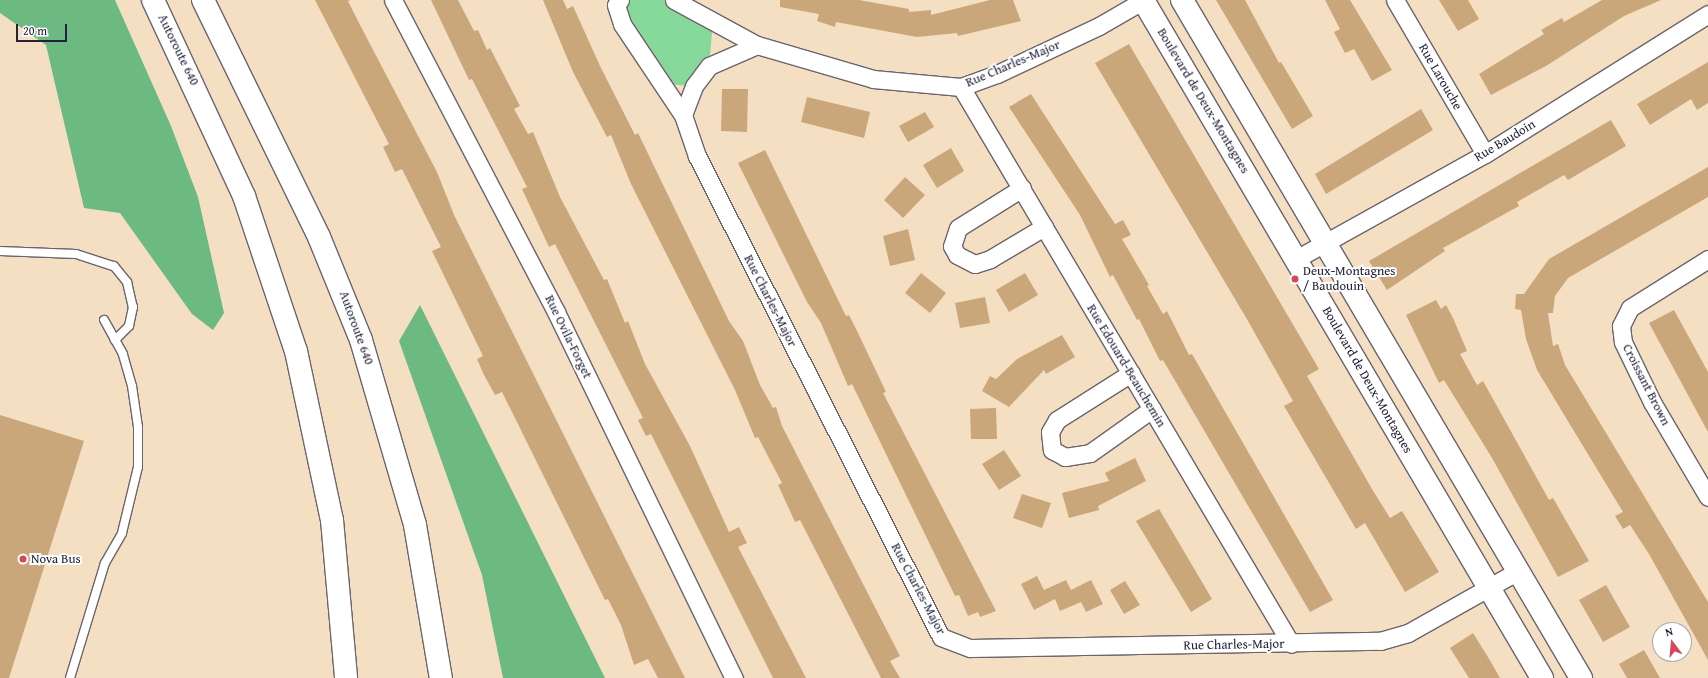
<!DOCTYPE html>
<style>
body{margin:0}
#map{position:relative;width:1708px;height:678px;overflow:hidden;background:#f4dfc3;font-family:"Gentium Book Plus",serif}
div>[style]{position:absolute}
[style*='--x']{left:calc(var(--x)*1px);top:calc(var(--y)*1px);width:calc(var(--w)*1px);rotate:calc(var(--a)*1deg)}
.green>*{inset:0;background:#86d99a}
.forest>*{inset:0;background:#6cb982}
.building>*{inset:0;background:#c9a77b}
.roads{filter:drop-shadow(1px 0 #6c646b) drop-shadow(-1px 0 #6c646b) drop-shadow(0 1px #6c646b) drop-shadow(0 -1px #6c646b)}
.lane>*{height:8px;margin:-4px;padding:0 4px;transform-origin:4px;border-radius:4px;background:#fff}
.street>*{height:17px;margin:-8.5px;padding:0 8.5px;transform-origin:8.5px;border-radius:8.5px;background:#fff}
.secondary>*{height:22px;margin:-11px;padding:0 11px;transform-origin:11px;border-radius:11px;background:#fff}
.highway>*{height:22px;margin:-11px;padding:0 11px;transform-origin:11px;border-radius:11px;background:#fff}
.dots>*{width:11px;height:11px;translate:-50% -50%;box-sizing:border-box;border:2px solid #fff;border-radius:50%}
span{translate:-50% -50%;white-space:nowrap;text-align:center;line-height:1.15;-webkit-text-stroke:4px #fff;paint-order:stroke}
.street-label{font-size:13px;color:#22223b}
.poi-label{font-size:13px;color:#22223b}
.left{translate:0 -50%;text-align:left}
.north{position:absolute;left:1652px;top:622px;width:40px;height:40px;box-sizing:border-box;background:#fff;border:1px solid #a7a7b1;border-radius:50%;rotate:344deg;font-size:11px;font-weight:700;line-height:16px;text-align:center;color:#22223b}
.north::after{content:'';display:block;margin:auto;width:14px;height:18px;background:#d1495b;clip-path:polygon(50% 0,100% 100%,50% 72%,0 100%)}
.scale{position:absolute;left:16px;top:24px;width:51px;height:18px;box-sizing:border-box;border:2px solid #22223b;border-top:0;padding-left:5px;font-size:12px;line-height:14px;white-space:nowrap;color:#22223b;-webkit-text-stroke:3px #fff;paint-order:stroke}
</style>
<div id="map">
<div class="green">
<div style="clip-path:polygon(620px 0,674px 0,713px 21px,709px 66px,694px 86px,662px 84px,622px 24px)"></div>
</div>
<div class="forest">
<div style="clip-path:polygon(0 0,115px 0,171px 126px,198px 197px,224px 313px,213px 330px,192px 314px,120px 213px,84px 208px,46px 45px,0 13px)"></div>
<div style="clip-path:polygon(420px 305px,605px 678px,503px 678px,482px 575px,399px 341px)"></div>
</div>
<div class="building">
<div style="clip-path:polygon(315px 0,351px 0,348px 1px,359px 23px,437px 172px,454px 215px,685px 678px,658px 678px,648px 659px,634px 665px,621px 625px,608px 599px,605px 600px,502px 392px,495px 395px,484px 375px,477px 359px,483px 356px,432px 251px,441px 247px,402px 169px,395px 172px,383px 147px,389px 144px)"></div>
<div style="clip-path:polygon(431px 0,458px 0,474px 31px,478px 30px,487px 50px,490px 48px,520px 106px,514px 109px,528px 134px,533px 132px,560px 197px,604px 280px,607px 279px,625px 323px,628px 321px,645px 364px,690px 446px,729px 532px,739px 527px,747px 543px,738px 547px,806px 678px,773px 678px,651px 434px,646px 436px,638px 420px,643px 418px,555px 244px,549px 247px,522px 189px,527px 187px,472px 79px,469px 80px)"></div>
<div style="clip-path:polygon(543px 0,563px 0,567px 9px,573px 6px,600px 66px,635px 135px,638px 133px,729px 321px,743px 341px,760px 385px,773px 408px,776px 407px,782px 426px,900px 656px,890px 661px,900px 678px,881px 678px,800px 520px,795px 522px,778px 485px,782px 483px,758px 437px,755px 438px,735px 390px,631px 184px,611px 135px,607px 137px,573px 72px)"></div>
<div style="clip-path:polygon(780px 0,859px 0,909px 9px,909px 12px,931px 10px,931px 15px,990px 0,1013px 0,1021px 21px,958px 36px,957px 33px,917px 37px,836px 22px,835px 27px,817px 21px,819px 14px,780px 7px)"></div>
<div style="clip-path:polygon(1216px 0,1245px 0,1279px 63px,1281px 62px,1313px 116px,1292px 129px)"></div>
<div style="clip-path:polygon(1325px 0,1350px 0,1392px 70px,1372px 81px,1354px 49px,1345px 53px,1334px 32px,1340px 29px)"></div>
<div style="clip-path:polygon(1439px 0,1468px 0,1479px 19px,1458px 31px)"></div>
<div style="clip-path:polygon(1602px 0,1661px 0,1624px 16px,1546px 66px,1491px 95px,1479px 74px,1544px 34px,1541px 30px,1562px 18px,1564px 22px)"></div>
<div style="clip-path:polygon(1129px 44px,1319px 369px,1307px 376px,1372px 489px,1390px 518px,1402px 511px,1439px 572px,1405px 592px,1365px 523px,1356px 529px,1284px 406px,1293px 401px,1248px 321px,1095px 63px)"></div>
<div style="clip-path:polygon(1708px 62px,1708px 103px,1697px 110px,1691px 99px,1650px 125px,1637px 104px)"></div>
<div style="clip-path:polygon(722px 89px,748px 89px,747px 132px,721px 131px)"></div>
<div style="clip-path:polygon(1031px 94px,1115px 224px,1123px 220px,1131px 235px,1122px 239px,1149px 285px,1147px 286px,1163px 314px,1167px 311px,1189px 355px,1192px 354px,1333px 600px,1310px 612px,1163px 360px,1160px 361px,1139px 319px,1137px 320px,1113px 275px,1110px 277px,1080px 215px,1009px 107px)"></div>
<div style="clip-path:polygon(807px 97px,870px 112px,864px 138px,801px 122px)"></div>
<div style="clip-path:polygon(1421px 109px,1433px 130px,1326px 194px,1315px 174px)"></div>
<div style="clip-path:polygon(925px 112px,934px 127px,908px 142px,899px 126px)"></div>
<div style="clip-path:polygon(1611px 120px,1626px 146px,1568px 180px,1564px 175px,1517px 202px,1519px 206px,1443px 248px,1445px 251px,1387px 290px,1369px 261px)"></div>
<div style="clip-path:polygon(951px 148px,964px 171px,937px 188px,923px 165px)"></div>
<div style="clip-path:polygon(765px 150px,846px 316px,849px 315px,859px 335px,886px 392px,883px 393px,996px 611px,980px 617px,978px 612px,968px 616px,959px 595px,955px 596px,852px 384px,848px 386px,821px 323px,807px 302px,738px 163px)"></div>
<div style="clip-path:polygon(1708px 167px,1708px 197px,1568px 278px,1555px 296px,1553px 313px,1548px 313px,1553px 346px,1558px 344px,1565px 365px,1708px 602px,1708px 660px,1649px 554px,1630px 525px,1623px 529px,1615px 516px,1623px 512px,1537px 370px,1526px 339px,1521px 310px,1515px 309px,1516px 294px,1524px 294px,1549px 259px)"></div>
<div style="clip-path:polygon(905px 177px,925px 195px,903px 218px,884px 200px)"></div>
<div style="clip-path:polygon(908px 229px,915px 260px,890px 266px,883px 236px)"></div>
<div style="clip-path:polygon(921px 273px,946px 293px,930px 313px,905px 293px)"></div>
<div style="clip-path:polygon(1025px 273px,1038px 295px,1009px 312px,996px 290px)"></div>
<div style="clip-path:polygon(985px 297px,990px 323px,960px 328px,955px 303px)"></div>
<div style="clip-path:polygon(1436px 300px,1441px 309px,1446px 305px,1453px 318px,1467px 351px,1460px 354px,1477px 385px,1483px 381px,1549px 500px,1553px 498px,1589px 561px,1558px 577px,1492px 458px,1444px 380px,1439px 383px,1406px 315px)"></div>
<div style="clip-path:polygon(1674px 310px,1708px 372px,1708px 432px,1649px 323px)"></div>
<div style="clip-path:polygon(1062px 335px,1075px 357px,1046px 374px,1044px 370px,1009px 407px,982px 391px,990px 376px,996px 379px,1017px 359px)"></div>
<div style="clip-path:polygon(996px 408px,997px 439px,971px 439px,970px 409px)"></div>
<div style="clip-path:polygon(0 415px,84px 441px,9px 678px,0 678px)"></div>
<div style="clip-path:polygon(1004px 450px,1021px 476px,999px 490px,982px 464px)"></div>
<div style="clip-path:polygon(1135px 458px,1146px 481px,1098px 506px,1099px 510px,1069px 518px,1062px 493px,1109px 481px,1105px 473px)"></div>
<div style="clip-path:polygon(1022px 494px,1051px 503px,1042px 528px,1013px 518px)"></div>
<div style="clip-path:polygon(1159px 509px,1212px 599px,1191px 612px,1136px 521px)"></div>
<div style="clip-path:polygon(1037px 576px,1044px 590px,1066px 580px,1071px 590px,1091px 580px,1103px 604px,1086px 612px,1081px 602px,1060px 611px,1055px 599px,1034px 610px,1021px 584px)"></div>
<div style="clip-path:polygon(1125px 581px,1140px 605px,1124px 614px,1110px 590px)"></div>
<div style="clip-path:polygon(1606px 585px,1630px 627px,1603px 642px,1579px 600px)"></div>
<div style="clip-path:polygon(1473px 633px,1491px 662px,1500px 678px,1469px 678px,1450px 648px)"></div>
<div style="clip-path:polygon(1644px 650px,1660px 678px,1627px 678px,1619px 664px)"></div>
</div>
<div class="roads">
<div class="lane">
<div style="--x:0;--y:251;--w:76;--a:2.3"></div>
<div style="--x:76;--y:254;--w:40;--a:18"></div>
<div style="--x:114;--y:266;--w:21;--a:51"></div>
<div style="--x:127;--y:282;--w:26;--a:77"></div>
<div style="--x:133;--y:307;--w:19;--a:102"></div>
<div style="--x:129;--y:326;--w:20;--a:135"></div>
<div style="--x:70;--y:678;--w:120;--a:-73.1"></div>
<div style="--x:105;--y:563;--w:34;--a:-60"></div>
<div style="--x:122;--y:533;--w:68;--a:-76.4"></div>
<div style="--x:138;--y:467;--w:40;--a:-90"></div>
<div style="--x:138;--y:427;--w:41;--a:-98.3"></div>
<div style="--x:132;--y:386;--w:33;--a:-106"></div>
<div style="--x:123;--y:354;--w:39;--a:-119"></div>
</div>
<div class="street">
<div style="--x:393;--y:0;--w:352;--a:62.4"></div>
<div style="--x:556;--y:312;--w:407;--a:64.1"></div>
<div style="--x:620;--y:0;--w:6;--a:129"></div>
<div style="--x:616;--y:5;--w:20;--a:72"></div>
<div style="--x:622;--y:24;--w:110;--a:56.2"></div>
<div style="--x:683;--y:115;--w:43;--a:71.1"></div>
<div style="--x:697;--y:156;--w:539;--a:63.1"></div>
<div style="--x:941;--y:637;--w:31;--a:21"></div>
<div style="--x:970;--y:648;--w:410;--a:-1"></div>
<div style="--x:1380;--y:641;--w:29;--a:-16"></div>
<div style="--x:1408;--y:633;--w:126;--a:-29.4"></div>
<div style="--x:674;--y:0;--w:94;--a:28.5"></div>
<div style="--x:757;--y:45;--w:121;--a:16.3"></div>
<div style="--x:873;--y:79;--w:88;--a:5.2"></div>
<div style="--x:961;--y:87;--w:38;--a:-20"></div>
<div style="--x:997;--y:74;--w:113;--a:-25.2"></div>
<div style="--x:1099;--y:26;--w:52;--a:-30"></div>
<div style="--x:1395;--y:0;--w:178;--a:59.7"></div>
<div style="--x:961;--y:87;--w:647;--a:59.35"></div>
<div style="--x:683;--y:115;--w:31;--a:-69"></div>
<div style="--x:694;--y:86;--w:25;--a:-53"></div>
<div style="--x:709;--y:66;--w:52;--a:-23.6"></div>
<div style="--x:1022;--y:188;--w:75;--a:148"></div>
<div style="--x:958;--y:228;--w:19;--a:108"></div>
<div style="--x:952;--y:246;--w:10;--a:61"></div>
<div style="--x:957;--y:255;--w:20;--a:27"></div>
<div style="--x:975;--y:264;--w:16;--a:-18"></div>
<div style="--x:990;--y:259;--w:63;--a:-30.7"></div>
<div style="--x:1296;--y:259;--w:216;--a:-29.1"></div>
<div style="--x:1485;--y:154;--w:263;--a:-32.1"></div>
<div style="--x:1708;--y:259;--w:92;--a:147.9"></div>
<div style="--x:1630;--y:308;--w:20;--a:117"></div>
<div style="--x:1621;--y:326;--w:16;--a:83"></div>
<div style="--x:1623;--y:342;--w:67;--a:64.2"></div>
<div style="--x:1652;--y:402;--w:110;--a:59.5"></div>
<div style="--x:1131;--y:373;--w:88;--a:147.6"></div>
<div style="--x:1057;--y:420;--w:14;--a:120"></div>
<div style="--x:1050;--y:432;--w:18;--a:84"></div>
<div style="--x:1052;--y:450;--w:15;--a:28"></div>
<div style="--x:1065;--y:457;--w:25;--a:-9"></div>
<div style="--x:1090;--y:453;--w:76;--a:-35.4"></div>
</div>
<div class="secondary">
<div style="--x:1143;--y:0;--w:787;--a:59.52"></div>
<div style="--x:1182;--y:0;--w:787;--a:59.52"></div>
</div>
<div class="highway">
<div style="--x:153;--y:0;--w:216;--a:65.1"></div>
<div style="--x:244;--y:196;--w:163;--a:71.5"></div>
<div style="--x:296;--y:351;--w:173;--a:78"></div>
<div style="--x:332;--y:520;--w:159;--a:84.9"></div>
<div style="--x:203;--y:0;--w:264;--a:63.9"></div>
<div style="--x:319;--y:237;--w:111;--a:67.8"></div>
<div style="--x:361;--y:340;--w:193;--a:73.7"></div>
<div style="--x:415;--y:525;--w:155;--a:80.4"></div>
</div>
</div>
<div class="dots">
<div style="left:1295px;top:279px;background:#d1495b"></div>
<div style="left:23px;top:559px;background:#d1495b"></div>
</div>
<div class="street-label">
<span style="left:178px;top:50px;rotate:64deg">Autoroute 640</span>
<span style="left:1013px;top:64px;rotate:-23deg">Rue Charles-Major</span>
<span style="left:1440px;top:77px;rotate:60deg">Rue Larouche</span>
<span style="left:1203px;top:101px;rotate:59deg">Boulevard de Deux-Montagnes</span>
<span style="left:1505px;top:141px;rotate:-31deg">Rue Baudoin</span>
<span style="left:770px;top:301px;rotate:63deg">Rue Charles-Major</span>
<span style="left:356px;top:328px;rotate:70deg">Autoroute 640</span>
<span style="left:568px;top:337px;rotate:64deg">Rue Ovila-Forget</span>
<span style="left:1126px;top:366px;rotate:59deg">Rue Edouard-Beauchemin</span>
<span style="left:1367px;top:380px;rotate:60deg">Boulevard de Deux-Montagnes</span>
<span style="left:1646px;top:385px;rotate:63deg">Croissant Brown</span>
<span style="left:918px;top:589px;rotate:62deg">Rue Charles-Major</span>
<span style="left:1234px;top:645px;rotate:-1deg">Rue Charles-Major</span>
</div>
<div class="poi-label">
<span class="left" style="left:1303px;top:279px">Deux-Montagnes<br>/ Baudouin</span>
<span class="left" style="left:31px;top:559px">Nova Bus</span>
</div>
<div class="north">N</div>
<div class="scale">20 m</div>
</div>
